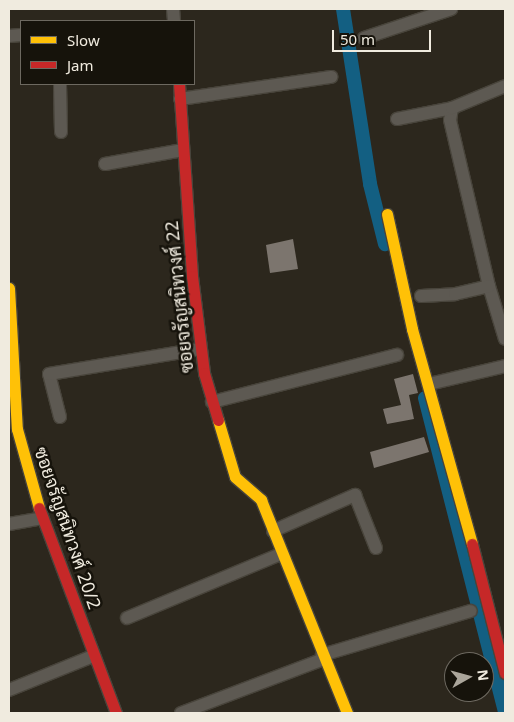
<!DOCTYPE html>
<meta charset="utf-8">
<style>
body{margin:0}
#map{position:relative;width:514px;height:722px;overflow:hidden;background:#2c271d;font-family:"Noto Sans",Sarabun,sans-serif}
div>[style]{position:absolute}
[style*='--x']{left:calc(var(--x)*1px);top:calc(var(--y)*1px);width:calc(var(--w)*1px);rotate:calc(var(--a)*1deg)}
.canal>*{height:14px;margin:-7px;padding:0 7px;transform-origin:7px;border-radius:7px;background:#135f82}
.building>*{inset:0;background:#7c756e}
.roads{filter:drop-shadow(1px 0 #48443b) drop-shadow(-1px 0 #48443b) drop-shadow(0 1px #48443b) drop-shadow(0 -1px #48443b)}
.street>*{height:12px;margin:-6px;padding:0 6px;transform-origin:6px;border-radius:6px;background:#5d5952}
.slow>*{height:11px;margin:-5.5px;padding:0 5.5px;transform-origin:5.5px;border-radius:5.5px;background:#ffc107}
.jam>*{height:11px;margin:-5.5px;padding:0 5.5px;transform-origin:5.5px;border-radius:5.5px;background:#c62828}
span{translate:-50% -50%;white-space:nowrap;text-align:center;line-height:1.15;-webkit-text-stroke:5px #16130b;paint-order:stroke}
.street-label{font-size:18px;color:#f0ebdf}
.frame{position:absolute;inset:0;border:10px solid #f0ebdf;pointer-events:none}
.legend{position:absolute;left:20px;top:20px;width:175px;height:65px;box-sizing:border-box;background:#16130b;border:1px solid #6d6960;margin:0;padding:6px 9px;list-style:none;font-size:15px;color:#f0ebdf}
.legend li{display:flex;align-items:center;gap:10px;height:25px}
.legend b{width:25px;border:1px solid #6d6960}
.north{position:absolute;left:444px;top:652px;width:50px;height:50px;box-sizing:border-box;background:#16130b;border:1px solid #6d6960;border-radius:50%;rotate:83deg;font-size:14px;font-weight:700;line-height:20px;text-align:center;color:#f0ebdf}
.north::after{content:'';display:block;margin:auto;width:18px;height:22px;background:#aba69b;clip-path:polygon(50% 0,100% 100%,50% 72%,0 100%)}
.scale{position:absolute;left:332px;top:30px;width:99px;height:22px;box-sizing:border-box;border:2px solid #f0ebdf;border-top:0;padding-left:6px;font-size:15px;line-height:18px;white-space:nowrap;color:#f0ebdf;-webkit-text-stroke:4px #16130b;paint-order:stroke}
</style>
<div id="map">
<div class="canal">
<div style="--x:343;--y:9;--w:177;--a:81.2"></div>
<div style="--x:370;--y:184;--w:62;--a:76"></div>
<div style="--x:425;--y:398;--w:324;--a:75.7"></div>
</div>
<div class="building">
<div style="clip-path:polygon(293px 239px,298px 269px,270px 273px,266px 245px)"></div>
<div style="clip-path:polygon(413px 374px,418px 393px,409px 395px,414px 419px,387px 424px,383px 409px,401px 405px,394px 379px)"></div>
<div style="clip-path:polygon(424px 437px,429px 452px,374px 468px,370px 452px)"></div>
</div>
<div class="roads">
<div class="street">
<div style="--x:173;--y:9;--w:12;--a:85"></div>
<div style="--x:9;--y:36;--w:12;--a:-5"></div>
<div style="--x:364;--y:38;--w:92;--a:-18.4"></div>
<div style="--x:60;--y:84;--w:48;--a:88.8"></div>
<div style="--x:180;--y:99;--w:153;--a:-8.3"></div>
<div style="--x:452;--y:108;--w:12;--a:99"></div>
<div style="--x:450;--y:120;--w:171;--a:76.8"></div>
<div style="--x:489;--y:286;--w:55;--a:73.2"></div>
<div style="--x:397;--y:119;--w:56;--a:-11.3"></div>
<div style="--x:452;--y:108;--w:57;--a:-22.5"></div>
<div style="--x:105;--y:164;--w:79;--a:-10.2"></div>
<div style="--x:421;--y:296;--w:34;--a:-3"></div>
<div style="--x:455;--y:294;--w:35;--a:-13"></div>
<div style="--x:429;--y:384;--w:78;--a:-13.3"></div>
<div style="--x:212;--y:402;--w:191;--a:-14.3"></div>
<div style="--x:60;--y:417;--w:44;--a:-104.3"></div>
<div style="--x:49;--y:374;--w:153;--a:-9.4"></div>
<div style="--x:9;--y:524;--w:34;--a:-10"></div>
<div style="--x:273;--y:531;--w:90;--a:-23.7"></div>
<div style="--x:355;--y:495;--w:57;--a:68.4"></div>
<div style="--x:127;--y:618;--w:167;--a:-22.6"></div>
<div style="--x:322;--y:655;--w:155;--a:-16.5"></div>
<div style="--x:9;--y:690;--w:91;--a:-22"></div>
<div style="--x:181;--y:713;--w:153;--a:-20.7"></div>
</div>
<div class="slow">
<div style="--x:387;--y:214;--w:118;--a:77.7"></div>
<div style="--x:412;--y:329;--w:223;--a:74.4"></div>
<div style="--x:9;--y:288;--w:141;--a:86.8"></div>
<div style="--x:17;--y:429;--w:82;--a:74.4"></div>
<div style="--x:218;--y:420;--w:59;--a:73.4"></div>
<div style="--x:235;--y:477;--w:35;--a:41"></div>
<div style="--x:261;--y:500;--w:230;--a:68"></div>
</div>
<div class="jam">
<div style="--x:179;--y:84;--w:192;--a:86.1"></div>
<div style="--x:192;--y:276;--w:98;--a:82.9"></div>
<div style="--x:204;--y:373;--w:49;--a:73.4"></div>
<div style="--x:39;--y:508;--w:219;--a:69.4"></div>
<div style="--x:472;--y:544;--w:133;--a:75.7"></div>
</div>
</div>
<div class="street-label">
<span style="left:179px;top:297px;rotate:-96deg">ซอยจรัญสนิทวงศ์ 22</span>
<span style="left:68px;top:528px;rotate:71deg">ซอยจรัญสนิทวงศ์ 20/2</span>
</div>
<div class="frame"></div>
<ul class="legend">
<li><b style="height:6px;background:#ffc107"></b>Slow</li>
<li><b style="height:6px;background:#c62828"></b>Jam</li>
</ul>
<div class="north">N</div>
<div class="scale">50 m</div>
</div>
